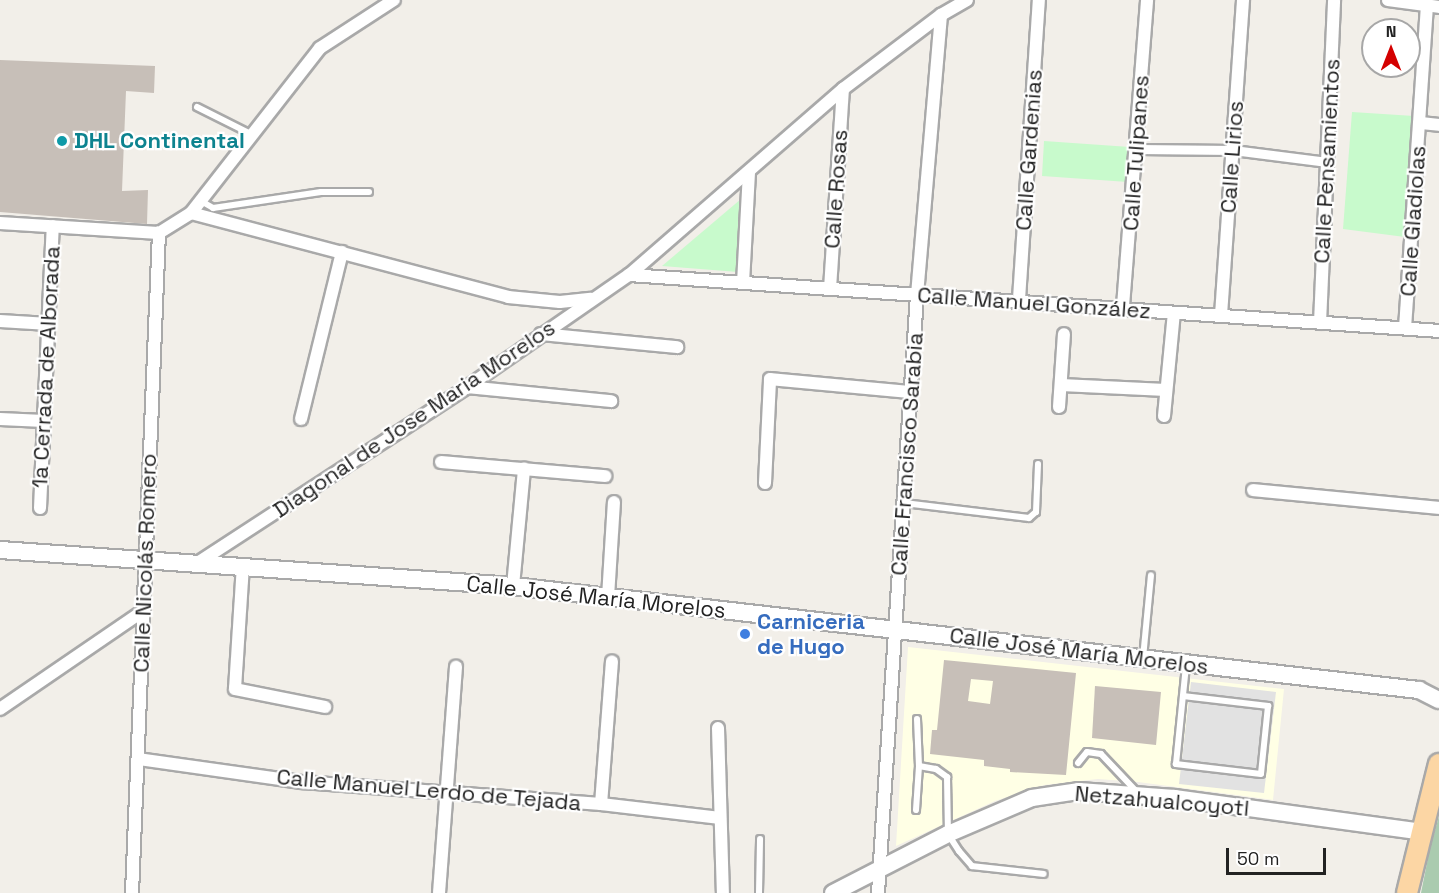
<!DOCTYPE html>
<meta charset="utf-8">
<style>
body{margin:0}
#map{position:relative;width:1439px;height:893px;overflow:hidden;background:#f2efe9;font-family:"Space Grotesk",sans-serif}
div>[style]{position:absolute}
[style*='--x']{left:calc(var(--x)*1px);top:calc(var(--y)*1px);width:calc(var(--w)*1px);rotate:calc(var(--a)*1deg)}
.education>*{inset:0;background:#ffffe5}
.cemetery>*{inset:0;background:#aacbaf}
.park>*{inset:0;background:#c8facc}
.parking>*{inset:0;background:#e2e2e2}
.building>*{inset:0;background:#c7bfb8}
.roads{filter:drop-shadow(2px 0 #a9a9a9) drop-shadow(-2px 0 #a9a9a9) drop-shadow(0 2px #a9a9a9) drop-shadow(0 -2px #a9a9a9)}
.service>*{height:6px;margin:-3px;padding:0 3px;transform-origin:3px;border-radius:3px;background:#fff}
.pedestrian>*{height:9px;margin:-4.5px;padding:0 4.5px;transform-origin:4.5px;border-radius:4.5px;background:#fff}
.minor>*{height:12px;margin:-6px;padding:0 6px;transform-origin:6px;border-radius:6px;background:#fff}
.tertiary>*{height:16px;margin:-8px;padding:0 8px;transform-origin:8px;border-radius:8px;background:#fff}
.primary>*{height:20px;margin:-10px;padding:0 10px;transform-origin:10px;border-radius:10px;background:#fcd6a4}
.dots>*{width:16px;height:16px;translate:-50% -50%;box-sizing:border-box;border:3px solid #fff;border-radius:50%}
span{translate:-50% -50%;white-space:nowrap;text-align:center;line-height:1.15;-webkit-text-stroke:4.5px #fff;paint-order:stroke}
.culture-label{font-size:22px;color:#0d838f;font-weight:700}
.left{translate:0 -50%;text-align:left}
.street-label{font-size:22px;color:#222}
.shop-label{font-size:22px;color:#366cbe;font-weight:700}
.north{position:absolute;left:1361px;top:18px;width:60px;height:60px;box-sizing:border-box;background:#fff;border:2px solid #a7a7a7;border-radius:50%;rotate:0deg;font-size:16px;font-weight:700;line-height:24px;text-align:center;color:#222}
.north::after{content:'';display:block;margin:auto;width:21px;height:27px;background:#d40000;clip-path:polygon(50% 0,100% 100%,50% 72%,0 100%)}
.scale{position:absolute;left:1226px;top:848px;width:100px;height:27px;box-sizing:border-box;border:3px solid #222;border-top:0;padding-left:8px;font-size:18px;line-height:21px;white-space:nowrap;color:#222;-webkit-text-stroke:4px #fff;paint-order:stroke}
</style>
<div id="map">
<div class="education">
<div style="clip-path:polygon(908px 647px,1284px 689px,1273px 800px,1138px 782px,1098px 779px,1044px 785px,995px 801px,896px 846px)"></div>
</div>
<div class="cemetery">
<div style="clip-path:polygon(1439px 816px,1439px 893px,1421px 893px,1430px 848px)"></div>
</div>
<div class="park">
<div style="clip-path:polygon(1352px 112px,1414px 116px,1405px 237px,1343px 229px)"></div>
<div style="clip-path:polygon(1044px 141px,1130px 147px,1128px 182px,1042px 176px)"></div>
<div style="clip-path:polygon(741px 199px,738px 272px,662px 266px)"></div>
</div>
<div class="parking">
<div style="clip-path:polygon(1191px 682px,1276px 692px,1264px 793px,1179px 784px)"></div>
</div>
<div class="building">
<div style="clip-path:polygon(0 60px,155px 66px,154px 93px,126px 91px,122px 191px,148px 190px,147px 224px,0 212px)"></div>
<div style="clip-path:polygon(evenodd,944px 660px,1076px 673px,1066px 775px,1010px 772px,1010px 769px,984px 766px,984px 760px,930px 754px,932px 730px,937px 730px,944px 660px,971px 679px,993px 681px,990px 704px,968px 701px,971px 679px)"></div>
<div style="clip-path:polygon(1095px 686px,1161px 692px,1156px 745px,1092px 738px)"></div>
</div>
<div class="roads">
<div class="service">
<div style="--x:197;--y:107;--w:60;--a:26.6"></div>
<div style="--x:201;--y:201;--w:14;--a:30"></div>
<div style="--x:213;--y:208;--w:109;--a:-8.4"></div>
<div style="--x:321;--y:192;--w:48;--a:0"></div>
<div style="--x:904;--y:503;--w:126;--a:6.8"></div>
<div style="--x:1029;--y:518;--w:9;--a:-41"></div>
<div style="--x:1036;--y:512;--w:48;--a:-87.6"></div>
<div style="--x:1143;--y:658;--w:83;--a:-84.5"></div>
<div style="--x:1183;--y:696;--w:86;--a:6.7"></div>
<div style="--x:1268;--y:706;--w:68;--a:95.9"></div>
<div style="--x:1261;--y:774;--w:86;--a:-173.3"></div>
<div style="--x:1176;--y:764;--w:100;--a:-84.2"></div>
<div style="--x:917;--y:719;--w:47;--a:87.6"></div>
<div style="--x:919;--y:766;--w:17;--a:10"></div>
<div style="--x:936;--y:769;--w:14;--a:36"></div>
<div style="--x:947;--y:777;--w:57;--a:89"></div>
<div style="--x:948;--y:834;--w:20;--a:57"></div>
<div style="--x:959;--y:851;--w:20;--a:49"></div>
<div style="--x:972;--y:866;--w:72;--a:6.3"></div>
<div style="--x:1078;--y:763;--w:14;--a:-51"></div>
<div style="--x:1087;--y:752;--w:14;--a:8"></div>
<div style="--x:1101;--y:754;--w:51;--a:46.6"></div>
<div style="--x:916;--y:810;--w:44;--a:-86.1"></div>
<div style="--x:759;--y:893;--w:54;--a:-88.9"></div>
</div>
<div class="pedestrian">
<div style="--x:1138;--y:149;--w:95;--a:0.6"></div>
<div style="--x:1233;--y:150;--w:95;--a:7.3"></div>
</div>
<div class="minor">
<div style="--x:1388;--y:0;--w:51;--a:7.8"></div>
<div style="--x:1421;--y:123;--w:18;--a:6"></div>
<div style="--x:191;--y:213;--w:328;--a:14.8"></div>
<div style="--x:508;--y:297;--w:52;--a:5.5"></div>
<div style="--x:560;--y:302;--w:31;--a:-6"></div>
<div style="--x:0;--y:223;--w:159;--a:3.6"></div>
<div style="--x:159;--y:233;--w:38;--a:-32"></div>
<div style="--x:191;--y:213;--w:209;--a:-52"></div>
<div style="--x:320;--y:48;--w:88;--a:-33"></div>
<div style="--x:629;--y:275;--w:812;--a:3.95"></div>
<div style="--x:743;--y:283;--w:111;--a:-86.9"></div>
<div style="--x:830;--y:289;--w:200;--a:-86.3"></div>
<div style="--x:1019;--y:299;--w:300;--a:-86.2"></div>
<div style="--x:1123;--y:306;--w:307;--a:-85.5"></div>
<div style="--x:1221;--y:315;--w:316;--a:-86"></div>
<div style="--x:0;--y:321;--w:49;--a:3.5"></div>
<div style="--x:1320;--y:323;--w:323;--a:-87.5"></div>
<div style="--x:1405;--y:328;--w:323;--a:-86.1"></div>
<div style="--x:541;--y:334;--w:137;--a:5.5"></div>
<div style="--x:1061;--y:385;--w:105;--a:2.7"></div>
<div style="--x:467;--y:387;--w:145;--a:5.6"></div>
<div style="--x:1059;--y:407;--w:73;--a:-86.1"></div>
<div style="--x:1164;--y:416;--w:103;--a:-84.5"></div>
<div style="--x:0;--y:419;--w:44;--a:2.6"></div>
<div style="--x:301;--y:419;--w:172;--a:-76.2"></div>
<div style="--x:441;--y:462;--w:165;--a:4.9"></div>
<div style="--x:765;--y:483;--w:104;--a:-87.2"></div>
<div style="--x:770;--y:379;--w:142;--a:5.3"></div>
<div style="--x:1253;--y:490;--w:187;--a:5.5"></div>
<div style="--x:40;--y:508;--w:282;--a:-87.4"></div>
<div style="--x:199;--y:562;--w:320;--a:-33.1"></div>
<div style="--x:467;--y:387;--w:197;--a:-34.7"></div>
<div style="--x:629;--y:275;--w:284;--a:-41"></div>
<div style="--x:843;--y:89;--w:123;--a:-37.1"></div>
<div style="--x:941;--y:15;--w:30;--a:-30"></div>
<div style="--x:243;--y:565;--w:124;--a:93.7"></div>
<div style="--x:235;--y:689;--w:92;--a:11.3"></div>
<div style="--x:513;--y:586;--w:118;--a:-84.6"></div>
<div style="--x:608;--y:597;--w:95;--a:-86.4"></div>
<div style="--x:0;--y:709;--w:173;--a:-34.4"></div>
<div style="--x:718;--y:728;--w:165;--a:88.3"></div>
<div style="--x:138;--y:759;--w:166;--a:8"></div>
<div style="--x:302;--y:782;--w:300;--a:4.2"></div>
<div style="--x:601;--y:804;--w:120;--a:6.7"></div>
<div style="--x:601;--y:804;--w:143;--a:-85.6"></div>
<div style="--x:132;--y:893;--w:661;--a:-87.66"></div>
<div style="--x:439;--y:893;--w:227;--a:-85.7"></div>
<div style="--x:878;--y:893;--w:599;--a:-86.27"></div>
<div style="--x:917;--y:295;--w:281;--a:-85.1"></div>
</div>
<div class="tertiary">
<div style="--x:0;--y:550;--w:514;--a:4.01"></div>
<div style="--x:513;--y:586;--w:912;--a:6.55"></div>
<div style="--x:1419;--y:690;--w:22;--a:27"></div>
<div style="--x:833;--y:893;--w:129;--a:-27.2"></div>
<div style="--x:948;--y:834;--w:91;--a:-23.2"></div>
<div style="--x:1032;--y:798;--w:48;--a:-8.5"></div>
<div style="--x:1079;--y:791;--w:96;--a:4.2"></div>
<div style="--x:1175;--y:798;--w:249;--a:7.8"></div>
</div>
<div class="primary">
<div style="--x:1407;--y:893;--w:133;--a:-76.1"></div>
</div>
</div>
<div class="dots">
<div style="left:62px;top:141px;background:#0f9aa8"></div>
<div style="left:745px;top:634px;background:#3f7fe0"></div>
</div>
<div class="culture-label">
<span class="left" style="left:74px;top:141px">DHL Continental</span>
</div>
<div class="street-label">
<span style="left:1029px;top:150px;rotate:-86deg">Calle Gardenias</span>
<span style="left:1136px;top:153px;rotate:-86deg">Calle Tulipanes</span>
<span style="left:1232px;top:157px;rotate:-86deg">Calle Lirios</span>
<span style="left:1327px;top:161px;rotate:-87deg">Calle Pensamientos</span>
<span style="left:836px;top:189px;rotate:-86deg">Calle Rosas</span>
<span style="left:1413px;top:221px;rotate:-86deg">Calle Gladiolas</span>
<span style="left:1034px;top:303px;rotate:4deg">Calle Manuel González</span>
<span style="left:46px;top:367px;rotate:-87deg">1a Cerrada de Alborada</span>
<span style="left:414px;top:419px;rotate:-34deg">Diagonal de Jose Maria Morelos</span>
<span style="left:907px;top:454px;rotate:-86deg">Calle Francisco Sarabia</span>
<span style="left:145px;top:563px;rotate:-88deg">Calle Nicolás Romero</span>
<span style="left:596px;top:597px;rotate:6deg">Calle José María Morelos</span>
<span style="left:1079px;top:651px;rotate:7deg">Calle José María Morelos</span>
<span style="left:429px;top:790px;rotate:5deg">Calle Manuel Lerdo de Tejada</span>
<span style="left:1162px;top:801px;rotate:5deg">Netzahualcoyotl</span>
</div>
<div class="shop-label">
<span class="left" style="left:757px;top:634px">Carniceria<br>de Hugo</span>
</div>
<div class="north">N</div>
<div class="scale">50 m</div>
</div>
